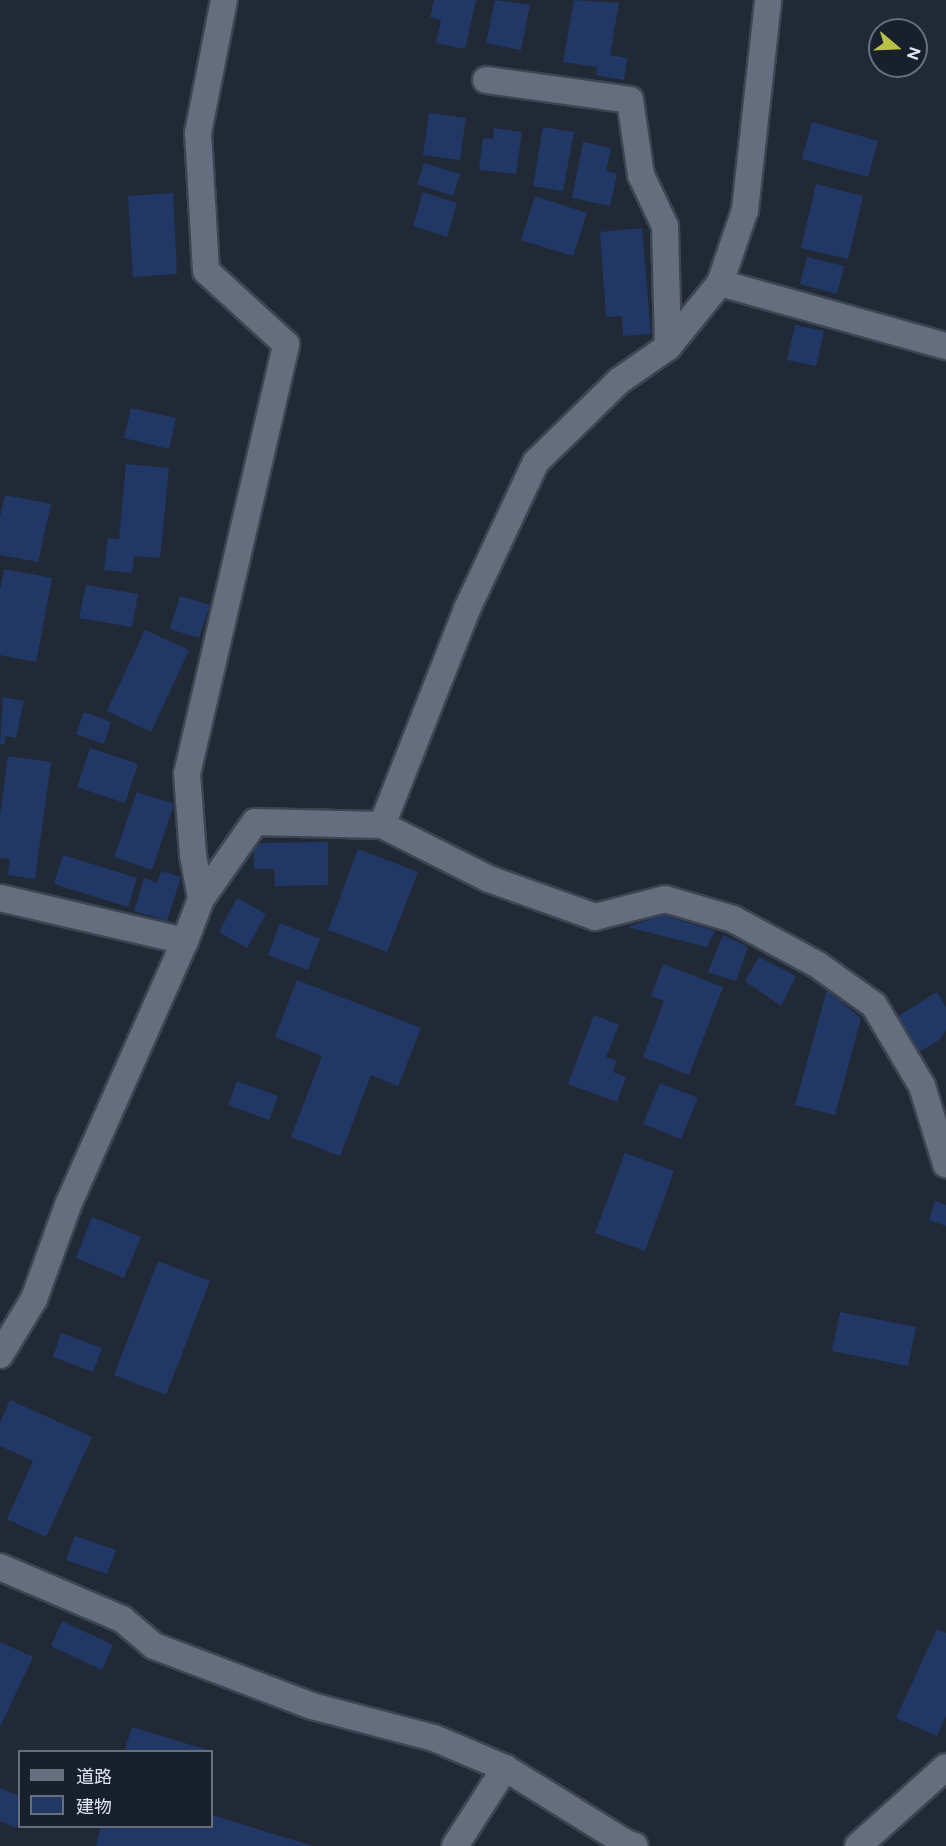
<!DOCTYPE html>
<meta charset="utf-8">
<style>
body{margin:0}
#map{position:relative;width:946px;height:1846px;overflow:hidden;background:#212937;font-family:Figtree,"Noto Sans JP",sans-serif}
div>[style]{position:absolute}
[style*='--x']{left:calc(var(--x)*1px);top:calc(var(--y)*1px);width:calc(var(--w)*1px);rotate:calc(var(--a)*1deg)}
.building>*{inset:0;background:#213866}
.roads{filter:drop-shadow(2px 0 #3e4450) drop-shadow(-2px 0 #3e4450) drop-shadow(0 2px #3e4450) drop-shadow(0 -2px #3e4450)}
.minor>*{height:26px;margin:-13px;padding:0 13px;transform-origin:13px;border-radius:13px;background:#656e7e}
span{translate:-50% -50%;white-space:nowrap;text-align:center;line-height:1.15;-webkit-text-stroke:6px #181f2d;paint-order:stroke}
.legend{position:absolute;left:18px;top:1750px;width:195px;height:78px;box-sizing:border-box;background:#181f2d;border:2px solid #686f7b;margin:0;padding:8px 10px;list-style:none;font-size:18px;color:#e1e7f0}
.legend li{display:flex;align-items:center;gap:12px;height:30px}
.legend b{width:30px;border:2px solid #686f7b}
.north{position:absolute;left:868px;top:18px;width:60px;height:60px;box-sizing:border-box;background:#181f2d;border:2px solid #686f7b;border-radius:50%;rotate:109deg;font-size:16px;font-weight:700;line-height:24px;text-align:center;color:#e1e7f0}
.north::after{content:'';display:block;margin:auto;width:21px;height:27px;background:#b9c046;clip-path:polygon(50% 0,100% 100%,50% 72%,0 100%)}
</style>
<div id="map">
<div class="building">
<div style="clip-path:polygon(434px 0,476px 0,465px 49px,436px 43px,441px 20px,430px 17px)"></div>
<div style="clip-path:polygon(495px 0,530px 5px,521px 50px,486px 43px)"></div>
<div style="clip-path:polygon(574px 0,619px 3px,610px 55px,627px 58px,624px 80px,596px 75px,597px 67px,563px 62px)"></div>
<div style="clip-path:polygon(429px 113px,466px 118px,460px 160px,423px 155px)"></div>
<div style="clip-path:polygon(812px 122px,878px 141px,868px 177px,802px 159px)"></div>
<div style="clip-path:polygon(543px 127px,574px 132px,563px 191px,533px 186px)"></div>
<div style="clip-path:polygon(494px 128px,522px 132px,516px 174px,479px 170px,483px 138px,493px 139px)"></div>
<div style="clip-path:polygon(583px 142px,611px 148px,606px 171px,617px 174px,610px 206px,572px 198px)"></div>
<div style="clip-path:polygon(424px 163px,460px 174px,453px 196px,417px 184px)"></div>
<div style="clip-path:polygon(816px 184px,863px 196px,848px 259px,801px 248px)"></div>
<div style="clip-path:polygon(423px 192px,457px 203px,447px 237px,413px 226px)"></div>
<div style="clip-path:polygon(173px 193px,177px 274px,133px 277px,128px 196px)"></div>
<div style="clip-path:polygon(535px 196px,587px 213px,573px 256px,521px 240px)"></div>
<div style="clip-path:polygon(642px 228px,651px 334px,623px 336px,622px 316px,606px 317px,600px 232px)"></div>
<div style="clip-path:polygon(807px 257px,844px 266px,837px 294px,800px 284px)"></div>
<div style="clip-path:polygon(795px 325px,824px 331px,816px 366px,787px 360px)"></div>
<div style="clip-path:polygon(131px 408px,176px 418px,169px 449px,124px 438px)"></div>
<div style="clip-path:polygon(126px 464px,169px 468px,160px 558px,134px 556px,132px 573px,104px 570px,108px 538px,119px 539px)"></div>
<div style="clip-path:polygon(5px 495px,51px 504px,38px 562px,0 555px,0 517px)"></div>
<div style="clip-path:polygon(4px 569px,52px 578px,36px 662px,0 655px,0 591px)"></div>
<div style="clip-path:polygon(86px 585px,138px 594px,132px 627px,79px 618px)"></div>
<div style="clip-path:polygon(180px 596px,210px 605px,199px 638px,170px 629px)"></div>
<div style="clip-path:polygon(145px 630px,189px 650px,151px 732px,107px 711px)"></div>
<div style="clip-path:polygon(3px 697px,24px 701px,16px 738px,5px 736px,4px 745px,0 744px)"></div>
<div style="clip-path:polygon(84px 712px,111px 722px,104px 744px,76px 734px)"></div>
<div style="clip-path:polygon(90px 748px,138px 764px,125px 803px,77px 787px)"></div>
<div style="clip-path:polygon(8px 756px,51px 762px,35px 879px,8px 875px,10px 859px,0 858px,0 816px)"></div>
<div style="clip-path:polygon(137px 792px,174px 804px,152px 870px,114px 857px)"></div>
<div style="clip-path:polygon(328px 842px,328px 885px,275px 886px,274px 869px,254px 869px,254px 843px)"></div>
<div style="clip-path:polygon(358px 849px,418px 872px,387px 952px,328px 930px)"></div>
<div style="clip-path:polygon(63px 855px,137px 878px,128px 907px,54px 884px)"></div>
<div style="clip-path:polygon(161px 871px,181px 877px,167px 921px,134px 911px,144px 878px,157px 883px)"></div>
<div style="clip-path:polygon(237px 898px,266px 914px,247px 948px,219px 932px)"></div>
<div style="clip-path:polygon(663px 915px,715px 931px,707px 947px,627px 927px)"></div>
<div style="clip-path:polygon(280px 923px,320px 939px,308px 970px,268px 955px)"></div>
<div style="clip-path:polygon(723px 935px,748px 947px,736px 981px,708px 972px)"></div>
<div style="clip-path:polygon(759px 957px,796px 976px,781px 1006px,745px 981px)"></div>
<div style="clip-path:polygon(663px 964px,723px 987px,689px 1075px,643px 1057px,664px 1001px,651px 996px)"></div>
<div style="clip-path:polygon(297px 980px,421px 1028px,398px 1086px,371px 1075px,340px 1156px,291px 1137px,322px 1056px,275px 1037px)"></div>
<div style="clip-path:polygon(827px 990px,861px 1018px,835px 1115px,795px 1105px)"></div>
<div style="clip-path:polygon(937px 992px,946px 1007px,946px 1031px,939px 1040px,914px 1055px,892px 1020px)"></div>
<div style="clip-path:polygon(594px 1015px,619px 1025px,606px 1057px,617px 1061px,613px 1072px,626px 1077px,617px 1102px,568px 1084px)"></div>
<div style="clip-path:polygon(237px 1081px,278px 1096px,269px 1120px,228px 1105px)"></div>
<div style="clip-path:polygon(660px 1083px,698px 1098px,681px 1139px,643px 1124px)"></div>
<div style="clip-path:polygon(625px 1153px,674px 1171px,645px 1251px,595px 1233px)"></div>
<div style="clip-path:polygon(935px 1201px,946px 1205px,946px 1226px,929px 1220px)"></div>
<div style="clip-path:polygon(92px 1217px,141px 1237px,124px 1278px,76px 1258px)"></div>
<div style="clip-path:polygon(158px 1261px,210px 1281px,166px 1395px,114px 1375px)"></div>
<div style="clip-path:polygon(840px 1312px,916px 1327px,908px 1366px,832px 1351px)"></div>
<div style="clip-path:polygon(61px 1333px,102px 1348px,93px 1372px,53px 1357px)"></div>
<div style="clip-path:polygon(10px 1400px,92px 1437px,46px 1537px,7px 1519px,33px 1461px,0 1446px,0 1423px)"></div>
<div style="clip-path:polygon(75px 1536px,116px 1550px,107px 1574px,66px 1560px)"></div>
<div style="clip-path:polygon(62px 1621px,113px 1645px,102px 1670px,51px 1646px)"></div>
<div style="clip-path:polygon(937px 1629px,946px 1633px,946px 1716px,937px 1736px,896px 1718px)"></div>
<div style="clip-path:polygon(0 1642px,33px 1657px,0 1727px)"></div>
<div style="clip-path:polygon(132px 1727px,211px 1751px,211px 1752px,124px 1752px)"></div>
<div style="clip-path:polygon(0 1788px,20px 1796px,20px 1819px,16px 1828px,0 1821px)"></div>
<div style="clip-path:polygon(212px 1815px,313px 1846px,96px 1846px,101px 1826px,212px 1826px)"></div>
</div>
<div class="roads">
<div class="minor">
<div style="--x:486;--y:80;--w:145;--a:7.9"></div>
<div style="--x:630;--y:100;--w:76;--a:81.7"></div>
<div style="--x:641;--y:175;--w:56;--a:64.8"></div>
<div style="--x:665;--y:226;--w:121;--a:88.6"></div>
<div style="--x:720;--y:283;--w:235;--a:15.6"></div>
<div style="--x:382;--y:825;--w:120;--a:26.8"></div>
<div style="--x:489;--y:879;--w:113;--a:19.7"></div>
<div style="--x:595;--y:917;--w:72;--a:-14.4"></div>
<div style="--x:665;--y:899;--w:71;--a:16.4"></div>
<div style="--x:733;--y:919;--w:97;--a:28.4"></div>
<div style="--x:818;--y:965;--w:69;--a:35.5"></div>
<div style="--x:874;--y:1005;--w:94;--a:59.3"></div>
<div style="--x:922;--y:1086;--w:82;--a:72.9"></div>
<div style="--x:0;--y:898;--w:190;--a:13.1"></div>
<div style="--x:201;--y:899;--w:45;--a:-100.3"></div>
<div style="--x:193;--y:855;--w:81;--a:-94.2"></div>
<div style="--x:187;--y:774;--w:441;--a:-77"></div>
<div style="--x:286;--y:344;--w:108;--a:-137.6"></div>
<div style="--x:206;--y:271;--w:138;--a:-93.3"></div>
<div style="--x:198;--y:133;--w:136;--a:-78.9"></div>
<div style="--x:0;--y:1355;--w:66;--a:-58.7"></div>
<div style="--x:34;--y:1299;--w:100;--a:-70.1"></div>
<div style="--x:68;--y:1205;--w:289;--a:-66.1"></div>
<div style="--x:185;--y:941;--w:45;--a:-69.1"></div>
<div style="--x:201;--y:899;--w:94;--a:-55"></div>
<div style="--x:255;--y:822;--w:127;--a:1.4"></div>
<div style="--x:382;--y:825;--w:232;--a:-68.5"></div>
<div style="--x:467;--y:609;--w:162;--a:-64.9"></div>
<div style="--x:536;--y:462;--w:116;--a:-44.3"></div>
<div style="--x:619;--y:381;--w:60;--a:-34.8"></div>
<div style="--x:668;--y:347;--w:82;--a:-50.9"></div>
<div style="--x:720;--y:283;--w:77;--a:-71.1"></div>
<div style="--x:745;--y:210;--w:211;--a:-83.7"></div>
<div style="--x:0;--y:1567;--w:133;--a:23.1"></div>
<div style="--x:122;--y:1619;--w:42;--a:40.2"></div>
<div style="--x:154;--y:1646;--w:169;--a:20.8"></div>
<div style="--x:312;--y:1706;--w:126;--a:14.7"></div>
<div style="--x:434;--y:1738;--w:77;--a:22.9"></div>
<div style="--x:505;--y:1768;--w:142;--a:31.8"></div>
<div style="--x:626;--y:1843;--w:9;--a:18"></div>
<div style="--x:455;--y:1846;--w:93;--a:-57.3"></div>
<div style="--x:858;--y:1846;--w:118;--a:-41.9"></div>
</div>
</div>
<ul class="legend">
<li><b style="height:8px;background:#656e7e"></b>道路</li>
<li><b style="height:16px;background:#213866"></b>建物</li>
</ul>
<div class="north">N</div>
</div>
